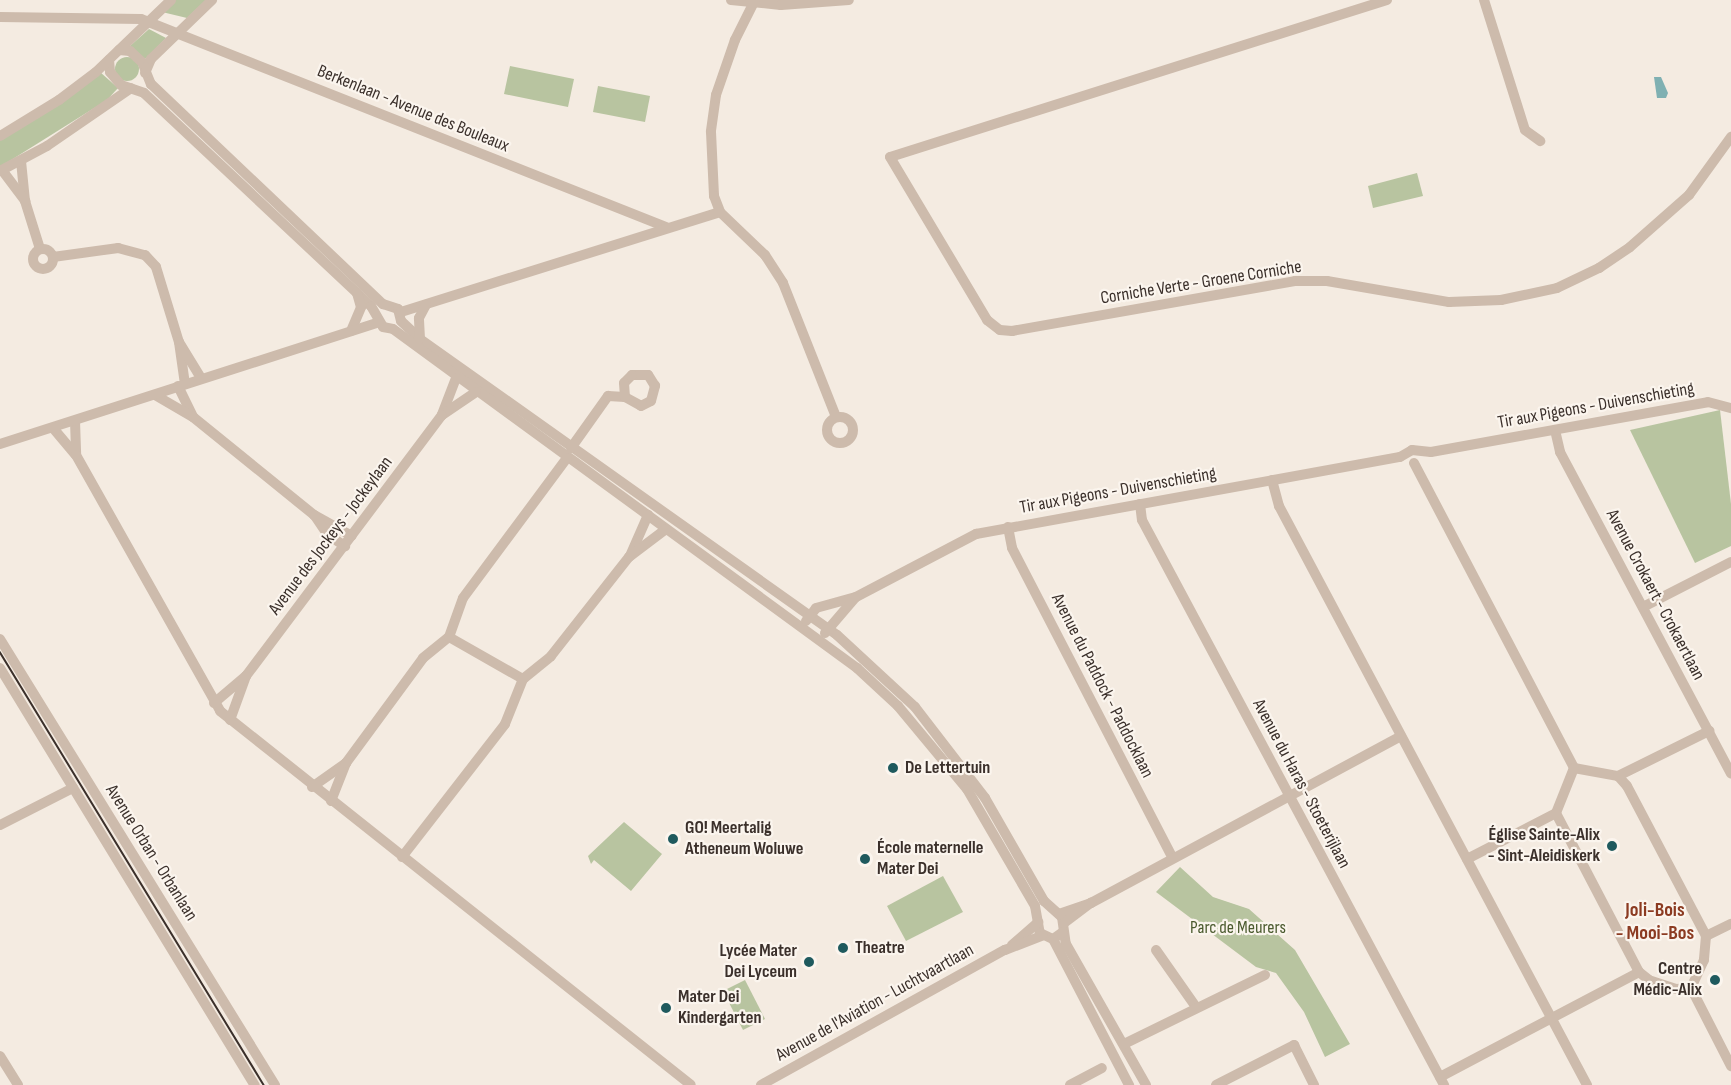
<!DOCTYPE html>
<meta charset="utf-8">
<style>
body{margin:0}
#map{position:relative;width:1731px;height:1085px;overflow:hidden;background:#f4ebe1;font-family:"Sofia Sans Condensed",sans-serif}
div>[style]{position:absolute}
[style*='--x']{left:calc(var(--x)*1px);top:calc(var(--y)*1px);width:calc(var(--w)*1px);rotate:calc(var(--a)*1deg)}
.green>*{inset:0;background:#b8c4a0}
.round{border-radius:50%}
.water>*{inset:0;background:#7fb0b2}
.minor>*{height:10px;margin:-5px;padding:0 5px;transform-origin:5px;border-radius:5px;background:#cdbbac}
.minor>.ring{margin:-5px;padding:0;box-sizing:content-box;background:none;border:10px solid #cdbbac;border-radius:50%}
.tram>*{height:1.5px;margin:-0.75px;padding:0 0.75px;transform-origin:0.75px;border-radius:0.75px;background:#3b302b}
.dots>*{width:16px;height:16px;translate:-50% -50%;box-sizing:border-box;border:3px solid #fbf5ee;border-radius:50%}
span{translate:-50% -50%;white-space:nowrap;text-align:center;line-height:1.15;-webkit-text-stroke:4.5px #fbf5ee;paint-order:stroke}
.street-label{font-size:18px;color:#3b302b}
.poi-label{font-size:18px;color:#3b302b;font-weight:700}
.left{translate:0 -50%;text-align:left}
.right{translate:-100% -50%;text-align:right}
.park-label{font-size:18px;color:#4a5a2e}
.neighbourhood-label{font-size:20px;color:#8c3b22;font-weight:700}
</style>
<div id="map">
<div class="green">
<div style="clip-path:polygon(175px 0,206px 0,187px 18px,162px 12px)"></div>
<div style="clip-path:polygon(149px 29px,166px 38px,145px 59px,130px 46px)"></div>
<div class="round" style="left:115px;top:57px;width:24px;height:24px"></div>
<div style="clip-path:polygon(510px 66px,574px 79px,568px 107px,504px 94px)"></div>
<div style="clip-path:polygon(100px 72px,118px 88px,107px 100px,0 167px,0 140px)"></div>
<div style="clip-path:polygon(598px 86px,650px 96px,645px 122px,593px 112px)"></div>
<div style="clip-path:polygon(1417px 173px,1423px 196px,1373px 208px,1368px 186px)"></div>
<div style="clip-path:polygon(1720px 410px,1731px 504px,1731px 546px,1695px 563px,1630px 430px)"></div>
<div style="clip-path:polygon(624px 822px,662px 854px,631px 891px,594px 860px,591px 864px,588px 856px)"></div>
<div style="clip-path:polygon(1180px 867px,1213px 897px,1249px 909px,1295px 950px,1350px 1044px,1325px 1057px,1304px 1012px,1276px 973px,1256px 967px,1156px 892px)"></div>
<div style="clip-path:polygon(943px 876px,963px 912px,906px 941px,887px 906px)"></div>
<div style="clip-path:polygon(745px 980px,765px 1019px,743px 1030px,723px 991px)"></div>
</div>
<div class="water">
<div style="clip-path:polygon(1654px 77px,1661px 77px,1668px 93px,1666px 98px,1657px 98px)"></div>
</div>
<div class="minor">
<div style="--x:731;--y:0;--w:50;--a:5.7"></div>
<div style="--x:781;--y:5;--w:68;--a:-4.2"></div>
<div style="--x:755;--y:0;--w:45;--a:116.6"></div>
<div style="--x:735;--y:40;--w:58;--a:109.1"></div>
<div style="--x:716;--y:95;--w:37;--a:98"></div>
<div style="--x:711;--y:132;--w:64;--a:87.3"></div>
<div style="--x:714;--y:196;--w:17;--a:69"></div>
<div style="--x:720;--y:212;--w:62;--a:43.7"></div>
<div style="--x:765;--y:255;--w:33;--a:57"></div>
<div style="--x:783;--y:283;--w:144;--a:68.4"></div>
<div style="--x:1387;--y:0;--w:521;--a:162.47"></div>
<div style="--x:890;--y:157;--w:190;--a:59.2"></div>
<div style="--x:987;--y:320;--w:16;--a:38"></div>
<div style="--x:1000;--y:330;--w:12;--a:5"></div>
<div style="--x:1012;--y:331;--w:287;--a:-10"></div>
<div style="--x:1295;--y:281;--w:32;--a:0"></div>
<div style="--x:1327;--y:281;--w:124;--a:9.8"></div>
<div style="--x:1449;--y:302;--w:52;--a:-2.2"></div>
<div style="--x:1501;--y:300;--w:57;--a:-12.1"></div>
<div style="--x:1557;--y:288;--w:47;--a:-25.5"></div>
<div style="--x:1599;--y:268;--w:37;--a:-34"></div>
<div style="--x:1630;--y:247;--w:79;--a:-41.4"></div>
<div style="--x:1689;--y:195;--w:72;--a:-54.1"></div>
<div style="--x:1484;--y:0;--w:136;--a:72.5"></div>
<div style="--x:1525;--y:130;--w:19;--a:36"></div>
<div style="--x:0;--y:17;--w:141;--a:0.8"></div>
<div style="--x:141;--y:19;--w:565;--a:21.61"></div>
<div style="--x:119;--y:50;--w:11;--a:5"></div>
<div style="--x:130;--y:51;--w:16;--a:43"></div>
<div style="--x:142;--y:62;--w:24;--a:68"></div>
<div style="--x:151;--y:84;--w:320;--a:43.5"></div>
<div style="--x:383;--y:304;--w:16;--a:18"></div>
<div style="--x:398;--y:309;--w:12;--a:76"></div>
<div style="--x:401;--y:321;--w:26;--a:43"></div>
<div style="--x:420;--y:339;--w:511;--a:35.37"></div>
<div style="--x:837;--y:635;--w:106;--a:42.7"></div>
<div style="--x:915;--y:707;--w:115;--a:52.4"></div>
<div style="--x:985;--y:798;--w:119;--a:60.2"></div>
<div style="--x:1044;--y:901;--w:24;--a:42"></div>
<div style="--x:1062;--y:917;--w:27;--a:82"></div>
<div style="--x:1066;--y:944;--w:162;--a:60.4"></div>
<div style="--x:109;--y:60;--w:12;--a:85"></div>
<div style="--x:110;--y:72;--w:17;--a:50"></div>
<div style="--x:121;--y:85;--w:24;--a:19"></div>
<div style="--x:144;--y:93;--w:311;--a:43.2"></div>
<div style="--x:371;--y:306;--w:24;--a:60"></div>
<div style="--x:383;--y:327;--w:10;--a:11"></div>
<div style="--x:393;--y:329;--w:575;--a:36.15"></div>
<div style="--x:857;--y:668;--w:56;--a:42.8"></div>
<div style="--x:898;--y:706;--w:108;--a:50.3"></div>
<div style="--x:967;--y:789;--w:135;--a:59.8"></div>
<div style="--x:1035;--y:906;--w:27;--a:80"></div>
<div style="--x:1040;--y:933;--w:14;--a:25"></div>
<div style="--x:1053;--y:939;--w:12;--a:-35"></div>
<div style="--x:145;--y:73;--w:15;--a:-67"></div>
<div style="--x:151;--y:59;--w:85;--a:-44"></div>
<div style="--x:0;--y:136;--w:69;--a:-31.4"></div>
<div style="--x:59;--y:100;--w:46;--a:-37.1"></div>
<div style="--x:96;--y:72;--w:104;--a:-43.8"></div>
<div style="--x:21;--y:161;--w:40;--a:84.3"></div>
<div style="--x:25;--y:201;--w:50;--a:72.6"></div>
<div style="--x:2;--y:170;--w:39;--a:53"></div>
<div style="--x:0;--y:171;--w:53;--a:-28"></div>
<div style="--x:47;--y:146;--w:102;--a:-34.6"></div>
<div class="ring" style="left:33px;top:249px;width:10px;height:10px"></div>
<div style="--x:53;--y:257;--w:66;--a:-7.9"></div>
<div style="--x:118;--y:248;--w:28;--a:15"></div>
<div style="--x:145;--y:255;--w:16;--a:47"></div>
<div style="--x:156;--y:267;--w:78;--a:73"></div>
<div style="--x:179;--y:342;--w:42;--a:81.9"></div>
<div style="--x:401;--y:312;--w:334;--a:-17.4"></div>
<div style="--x:351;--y:331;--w:26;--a:-67"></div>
<div style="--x:361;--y:307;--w:15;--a:-106"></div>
<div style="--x:420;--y:339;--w:21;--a:-93"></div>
<div style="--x:419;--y:318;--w:15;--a:-62"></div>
<div style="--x:179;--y:342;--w:42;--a:58.6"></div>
<div style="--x:456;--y:378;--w:40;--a:111"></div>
<div style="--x:442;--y:415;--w:41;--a:-34.1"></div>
<div style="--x:178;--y:386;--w:34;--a:64"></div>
<div style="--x:155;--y:395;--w:44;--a:30.1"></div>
<div style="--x:193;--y:417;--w:156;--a:39"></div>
<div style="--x:314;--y:515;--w:43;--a:28.9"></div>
<div class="ring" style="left:827px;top:417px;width:16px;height:16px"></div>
<div style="--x:75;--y:421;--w:33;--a:88"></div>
<div style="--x:53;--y:428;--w:35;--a:50"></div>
<div style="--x:76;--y:455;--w:294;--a:60.6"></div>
<div style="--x:220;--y:711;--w:601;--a:38.45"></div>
<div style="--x:1555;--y:430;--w:23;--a:77"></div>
<div style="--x:1560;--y:452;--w:364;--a:62"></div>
<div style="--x:0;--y:444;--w:398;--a:-17.8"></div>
<div style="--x:571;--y:448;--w:64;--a:-54.6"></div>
<div style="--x:608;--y:396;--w:17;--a:3"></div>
<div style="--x:625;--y:397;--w:18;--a:29"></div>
<div style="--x:641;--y:406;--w:11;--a:-27"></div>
<div style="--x:651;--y:401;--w:16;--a:-75"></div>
<div style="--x:655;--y:386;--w:13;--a:-122"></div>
<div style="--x:648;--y:375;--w:16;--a:180"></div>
<div style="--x:632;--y:375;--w:11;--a:135"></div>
<div style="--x:624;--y:383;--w:14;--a:86"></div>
<div style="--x:1414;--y:463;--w:344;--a:62.3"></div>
<div style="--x:1272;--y:480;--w:27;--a:75"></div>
<div style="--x:1279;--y:506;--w:656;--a:61.99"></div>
<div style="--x:1140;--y:504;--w:16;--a:83"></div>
<div style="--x:1142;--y:520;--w:641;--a:61.87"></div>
<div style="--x:315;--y:516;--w:22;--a:56"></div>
<div style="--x:327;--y:534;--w:22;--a:34"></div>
<div style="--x:1008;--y:527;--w:21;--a:79"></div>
<div style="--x:1012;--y:548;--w:349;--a:62.6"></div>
<div style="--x:630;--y:556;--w:45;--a:-66.3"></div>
<div style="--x:1643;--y:607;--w:99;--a:-27.1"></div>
<div style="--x:806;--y:621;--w:16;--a:-52"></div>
<div style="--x:816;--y:608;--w:41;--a:-15.4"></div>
<div style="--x:856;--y:597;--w:136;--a:-27.7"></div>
<div style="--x:976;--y:534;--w:431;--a:-10.3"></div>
<div style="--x:1400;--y:457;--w:14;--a:-30"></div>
<div style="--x:1412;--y:450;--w:19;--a:6"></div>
<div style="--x:1431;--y:452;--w:281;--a:-10.2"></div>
<div style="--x:1708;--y:402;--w:24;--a:15"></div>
<div style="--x:825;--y:633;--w:46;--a:-49.4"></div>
<div style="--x:449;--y:637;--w:85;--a:29.6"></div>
<div style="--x:0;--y:639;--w:524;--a:58.34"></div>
<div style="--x:0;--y:668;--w:489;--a:58.6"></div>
<div style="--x:214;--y:703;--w:42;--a:-40.2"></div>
<div style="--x:246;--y:676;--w:326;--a:-53.1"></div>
<div style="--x:230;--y:720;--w:47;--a:-70"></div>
<div style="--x:1574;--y:768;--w:45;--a:10.3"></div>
<div style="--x:1618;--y:776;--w:13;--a:48"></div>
<div style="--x:1627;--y:786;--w:170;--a:62.2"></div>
<div style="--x:1706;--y:936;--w:24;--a:95"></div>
<div style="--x:1704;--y:960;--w:31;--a:115"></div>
<div style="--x:1691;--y:988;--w:15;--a:176"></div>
<div style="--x:1676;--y:989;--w:28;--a:-162"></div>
<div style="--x:1649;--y:980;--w:13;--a:-141"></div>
<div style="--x:1639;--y:972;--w:179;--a:-117.6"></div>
<div style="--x:1556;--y:813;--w:48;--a:-68.2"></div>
<div style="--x:1618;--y:776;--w:102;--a:-26.3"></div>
<div style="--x:312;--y:787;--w:42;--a:-35.2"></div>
<div style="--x:331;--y:801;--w:41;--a:-68.5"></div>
<div style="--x:346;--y:763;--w:130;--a:-53.7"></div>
<div style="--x:423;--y:658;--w:33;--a:-39"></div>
<div style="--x:449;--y:637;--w:41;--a:-70.3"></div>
<div style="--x:463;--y:598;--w:174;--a:-53.4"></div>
<div style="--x:0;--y:825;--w:82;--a:-26.9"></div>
<div style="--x:402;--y:857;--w:168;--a:-52.2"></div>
<div style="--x:505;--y:724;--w:48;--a:-68.2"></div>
<div style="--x:523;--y:679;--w:36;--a:-39"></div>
<div style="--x:551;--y:656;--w:126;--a:-51.8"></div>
<div style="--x:629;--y:557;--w:46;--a:-37.1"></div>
<div style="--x:1467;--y:859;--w:100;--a:-27.3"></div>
<div style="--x:1059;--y:914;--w:34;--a:-19"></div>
<div style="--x:1091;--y:903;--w:352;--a:-28.3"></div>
<div style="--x:1064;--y:923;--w:34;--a:-37"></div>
<div style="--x:1706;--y:936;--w:28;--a:-26"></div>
<div style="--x:1053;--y:939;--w:165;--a:62.5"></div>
<div style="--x:1012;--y:945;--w:35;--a:-41"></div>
<div style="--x:1156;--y:950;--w:70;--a:54.9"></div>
<div style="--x:1691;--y:988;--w:88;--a:62.9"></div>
<div style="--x:1124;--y:1044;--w:157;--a:-26.1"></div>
<div style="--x:0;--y:1056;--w:34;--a:58"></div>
<div style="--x:1440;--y:1077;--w:225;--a:-27.8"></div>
<div style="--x:761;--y:1085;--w:279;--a:-29"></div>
<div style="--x:1005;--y:950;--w:40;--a:-21"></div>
<div style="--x:1070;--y:1085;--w:36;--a:-28"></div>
<div style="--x:1216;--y:1085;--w:88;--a:-27.1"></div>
<div style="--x:1294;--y:1045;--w:45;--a:63.4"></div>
</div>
<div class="tram">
<div style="--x:0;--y:652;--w:507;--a:58.63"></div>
</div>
<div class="dots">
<div style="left:893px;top:768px;background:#1f5a5e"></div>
<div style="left:673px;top:839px;background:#1f5a5e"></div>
<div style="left:1612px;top:846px;background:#1f5a5e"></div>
<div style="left:865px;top:859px;background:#1f5a5e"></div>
<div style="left:843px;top:948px;background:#1f5a5e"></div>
<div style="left:809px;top:962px;background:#1f5a5e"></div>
<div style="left:1715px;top:980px;background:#1f5a5e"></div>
<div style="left:666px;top:1008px;background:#1f5a5e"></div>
</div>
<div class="street-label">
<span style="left:413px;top:109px;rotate:22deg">Berkenlaan - Avenue des Bouleaux</span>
<span style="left:1201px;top:283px;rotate:-9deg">Corniche Verte - Groene Corniche</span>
<span style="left:1596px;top:406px;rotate:-10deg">Tir aux Pigeons - Duivenschieting</span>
<span style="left:1118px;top:491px;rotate:-10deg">Tir aux Pigeons - Duivenschieting</span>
<span style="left:331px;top:536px;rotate:-53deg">Avenue des Jockeys - Jockeylaan</span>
<span style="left:1655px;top:595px;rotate:62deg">Avenue Crokaert - Crokaertlaan</span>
<span style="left:1102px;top:686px;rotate:63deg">Avenue du Paddock - Paddocklaan</span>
<span style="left:1301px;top:784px;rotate:62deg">Avenue du Haras - Stoeterijlaan</span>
<span style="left:151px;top:853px;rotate:58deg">Avenue Orban - Orbanlaan</span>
<span style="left:875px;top:1003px;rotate:-29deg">Avenue de l'Aviation - Luchtvaartlaan</span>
</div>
<div class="poi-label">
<span class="left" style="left:905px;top:768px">De Lettertuin</span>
<span class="left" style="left:685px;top:839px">GO! Meertalig<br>Atheneum Woluwe</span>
<span class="right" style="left:1600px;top:846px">Église Sainte-Alix<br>- Sint-Aleidiskerk</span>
<span class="left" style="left:877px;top:859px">École maternelle<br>Mater Dei</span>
<span class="left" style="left:855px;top:948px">Theatre</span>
<span class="right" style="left:797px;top:962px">Lycée Mater<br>Dei Lyceum</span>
<span class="right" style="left:1702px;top:980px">Centre<br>Médic-Alix</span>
<span class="left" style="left:678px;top:1008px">Mater Dei<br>Kindergarten</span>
</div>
<div class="park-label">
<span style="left:1238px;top:928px">Parc de Meurers</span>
</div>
<div class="neighbourhood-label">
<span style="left:1655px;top:922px">Joli-Bois<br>- Mooi-Bos</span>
</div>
</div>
